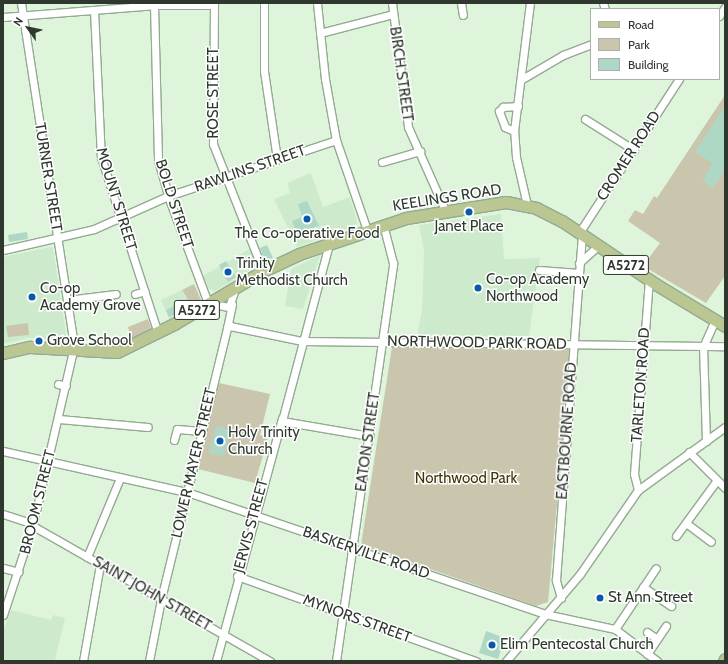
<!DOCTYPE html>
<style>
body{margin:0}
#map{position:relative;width:728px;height:664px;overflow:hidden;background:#def5dc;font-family:Cabin,sans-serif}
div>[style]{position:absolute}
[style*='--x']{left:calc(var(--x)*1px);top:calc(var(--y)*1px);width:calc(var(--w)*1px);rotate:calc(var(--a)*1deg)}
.built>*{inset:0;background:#ceeacc}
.green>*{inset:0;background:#cac6ae}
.building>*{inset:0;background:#afd7c5}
.roads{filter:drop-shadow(1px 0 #94aa92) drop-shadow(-1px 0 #94aa92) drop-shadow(0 1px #94aa92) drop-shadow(0 -1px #94aa92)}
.street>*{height:7px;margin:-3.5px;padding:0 3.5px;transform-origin:3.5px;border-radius:3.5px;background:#fff}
.primary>*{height:11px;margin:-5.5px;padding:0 5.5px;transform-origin:5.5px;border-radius:5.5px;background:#bac792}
.dots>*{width:11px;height:11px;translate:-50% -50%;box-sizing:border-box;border:2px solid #fff;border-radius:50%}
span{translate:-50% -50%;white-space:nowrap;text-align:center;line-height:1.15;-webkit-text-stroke:3px #fff;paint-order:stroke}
.shield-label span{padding:1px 3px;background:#fff;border:1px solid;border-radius:3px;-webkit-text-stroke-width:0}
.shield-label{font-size:14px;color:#2f382f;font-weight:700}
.street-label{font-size:15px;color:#2f382f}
.poi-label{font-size:15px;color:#2f382f}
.left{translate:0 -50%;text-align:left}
.park-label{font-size:15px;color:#3e3608}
.frame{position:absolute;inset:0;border:4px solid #2f382f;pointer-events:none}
.legend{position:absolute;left:590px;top:8px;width:130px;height:72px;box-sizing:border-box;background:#fff;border:1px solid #acafac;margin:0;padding:5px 7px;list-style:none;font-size:12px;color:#2f382f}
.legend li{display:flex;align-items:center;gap:8px;height:20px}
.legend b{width:20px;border:1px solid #acafac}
.north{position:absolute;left:8px;top:8px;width:40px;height:40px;-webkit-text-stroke:3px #fff;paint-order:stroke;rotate:303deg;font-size:11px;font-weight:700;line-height:16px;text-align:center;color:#2f382f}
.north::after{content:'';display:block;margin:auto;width:14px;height:18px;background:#2f382f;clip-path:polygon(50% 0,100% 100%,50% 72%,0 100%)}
</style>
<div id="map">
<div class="built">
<div style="clip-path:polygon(311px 173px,323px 207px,350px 197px,358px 224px,297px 247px,274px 199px,290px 193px,287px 183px)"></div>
<div style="clip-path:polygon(501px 214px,504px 259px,540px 258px,529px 336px,417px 336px,422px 310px,424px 251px,419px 225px)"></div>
<div style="clip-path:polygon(50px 247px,53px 248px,67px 340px,28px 338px,3px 344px,3px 257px)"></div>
<div style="clip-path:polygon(251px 248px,258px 265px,215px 291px,209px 289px,203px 276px)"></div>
<div style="clip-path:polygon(320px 255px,303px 309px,285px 306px,291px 269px)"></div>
<div style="clip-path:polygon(182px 290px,192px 306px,169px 319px,161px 300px)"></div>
<div style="clip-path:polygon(11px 610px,51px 620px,53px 615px,65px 618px,55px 660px,59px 661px,3px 661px,3px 631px)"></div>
</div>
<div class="green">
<div style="clip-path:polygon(725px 95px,725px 276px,706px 303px,643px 266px,660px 243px,628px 221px,635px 210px,643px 214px,654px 196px,657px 198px)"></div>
<div style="clip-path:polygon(194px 284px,201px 300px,192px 306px,182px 290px)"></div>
<div style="clip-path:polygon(148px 319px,151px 328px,131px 339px,128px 327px)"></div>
<div style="clip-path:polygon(28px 323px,29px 335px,8px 337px,6px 326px)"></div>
<div style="clip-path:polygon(392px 347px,571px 350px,548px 602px,536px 606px,361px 545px)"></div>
<div style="clip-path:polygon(219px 383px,270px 394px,260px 435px,268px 438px,255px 483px,198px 469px)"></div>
</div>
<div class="building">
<div style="clip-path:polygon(725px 106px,725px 170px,713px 188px,703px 181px,712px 163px,695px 152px)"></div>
<div style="clip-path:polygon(307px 201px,319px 226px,297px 234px,292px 221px,302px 217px,298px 204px)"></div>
<div style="clip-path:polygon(27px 232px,28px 239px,9px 242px,8px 235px)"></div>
<div style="clip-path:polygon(267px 245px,273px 258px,265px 261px,260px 248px)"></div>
<div style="clip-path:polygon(226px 261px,236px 277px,228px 282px,219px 265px)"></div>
<div style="clip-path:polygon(188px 299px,192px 305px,169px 317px,166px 310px)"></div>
<div style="clip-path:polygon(216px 426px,230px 430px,224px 456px,209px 453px)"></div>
<div style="clip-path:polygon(486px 631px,505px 638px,498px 659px,479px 653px)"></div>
</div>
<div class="roads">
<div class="street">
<div style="--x:21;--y:3;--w:352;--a:81.2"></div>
<div style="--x:214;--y:3;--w:141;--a:90.4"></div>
<div style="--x:213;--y:144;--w:136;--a:68.5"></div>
<div style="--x:264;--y:3;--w:68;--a:90"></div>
<div style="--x:264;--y:71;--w:89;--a:81.6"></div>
<div style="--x:317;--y:3;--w:76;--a:84"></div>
<div style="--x:325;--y:79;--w:62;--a:79.8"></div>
<div style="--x:336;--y:140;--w:95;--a:71"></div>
<div style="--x:392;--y:3;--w:125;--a:82.6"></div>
<div style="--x:408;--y:127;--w:91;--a:66"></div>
<div style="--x:461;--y:3;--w:12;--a:81"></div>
<div style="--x:603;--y:3;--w:6;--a:72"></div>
<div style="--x:154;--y:5;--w:155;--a:88.5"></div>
<div style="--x:158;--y:160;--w:37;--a:74"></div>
<div style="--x:168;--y:196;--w:114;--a:69.5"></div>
<div style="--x:208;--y:303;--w:21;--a:11"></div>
<div style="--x:229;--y:307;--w:22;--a:-72"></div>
<div style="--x:94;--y:10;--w:147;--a:87.3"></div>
<div style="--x:101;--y:157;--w:185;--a:72.1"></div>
<div style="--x:719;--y:16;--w:11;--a:-56"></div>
<div style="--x:3;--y:17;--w:151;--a:-4.5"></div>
<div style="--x:154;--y:5;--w:60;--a:0"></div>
<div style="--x:320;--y:33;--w:75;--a:-14.6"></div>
<div style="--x:522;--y:79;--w:48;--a:-30.3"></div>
<div style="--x:563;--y:55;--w:30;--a:-21"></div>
<div style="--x:585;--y:119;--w:58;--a:32.3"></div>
<div style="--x:514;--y:131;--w:10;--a:-156"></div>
<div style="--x:505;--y:127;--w:17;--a:-111"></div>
<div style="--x:499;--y:111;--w:6;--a:-45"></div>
<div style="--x:503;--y:107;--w:15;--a:-4"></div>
<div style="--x:382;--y:162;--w:40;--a:-16"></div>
<div style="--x:527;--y:205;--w:49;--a:-102.9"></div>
<div style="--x:516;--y:157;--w:26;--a:-94"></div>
<div style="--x:514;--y:131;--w:129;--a:-82.9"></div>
<div style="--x:579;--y:233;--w:184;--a:-57"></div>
<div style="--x:329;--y:244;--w:183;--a:104.9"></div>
<div style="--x:282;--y:421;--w:89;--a:9.7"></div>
<div style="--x:3;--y:250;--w:93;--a:-13"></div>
<div style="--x:94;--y:229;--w:81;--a:-24"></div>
<div style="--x:168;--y:196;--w:177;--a:-18.4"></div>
<div style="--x:579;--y:263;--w:25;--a:-42"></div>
<div style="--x:539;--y:270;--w:40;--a:4.3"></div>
<div style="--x:135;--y:294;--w:10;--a:-17"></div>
<div style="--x:67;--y:300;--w:49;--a:-7"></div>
<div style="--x:227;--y:328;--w:24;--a:-78"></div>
<div style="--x:58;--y:384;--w:8;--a:14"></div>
<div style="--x:59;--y:419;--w:89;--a:5.1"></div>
<div style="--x:174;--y:440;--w:11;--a:-75"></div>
<div style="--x:177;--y:429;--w:24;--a:5"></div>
<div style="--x:706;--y:441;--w:94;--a:-91.8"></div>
<div style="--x:703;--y:347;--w:30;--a:-66"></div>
<div style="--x:3;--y:451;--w:189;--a:12.6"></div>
<div style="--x:187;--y:492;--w:378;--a:18.8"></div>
<div style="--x:545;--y:614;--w:72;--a:12.1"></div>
<div style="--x:615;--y:629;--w:53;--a:37.3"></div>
<div style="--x:689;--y:452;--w:51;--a:45"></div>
<div style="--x:638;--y:490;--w:16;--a:-104"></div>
<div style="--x:634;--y:474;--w:195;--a:-85.6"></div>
<div style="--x:3;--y:514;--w:32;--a:18"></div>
<div style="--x:686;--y:523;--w:31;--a:37"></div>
<div style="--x:33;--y:526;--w:273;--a:29.7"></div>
<div style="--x:676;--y:536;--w:69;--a:-53.8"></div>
<div style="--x:87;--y:557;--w:86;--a:-67.3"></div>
<div style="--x:3;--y:568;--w:16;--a:14"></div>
<div style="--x:237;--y:576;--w:254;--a:19.6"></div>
<div style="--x:643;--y:587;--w:34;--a:34"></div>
<div style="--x:561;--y:598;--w:19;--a:-106"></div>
<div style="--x:556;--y:580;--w:346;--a:-85.7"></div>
<div style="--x:3;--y:615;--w:96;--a:-71.8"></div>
<div style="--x:33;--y:524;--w:178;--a:-77"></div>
<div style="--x:615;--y:629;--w:73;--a:-56.1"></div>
<div style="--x:647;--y:632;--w:12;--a:35"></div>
<div style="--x:647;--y:654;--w:34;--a:-56"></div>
<div style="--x:83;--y:661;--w:97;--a:-80"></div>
<div style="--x:149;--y:661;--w:63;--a:-79"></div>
<div style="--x:161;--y:599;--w:279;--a:-76.3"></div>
<div style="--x:227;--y:328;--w:4;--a:-34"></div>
<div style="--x:230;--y:326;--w:74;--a:11.8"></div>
<div style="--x:302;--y:341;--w:423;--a:0.7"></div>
<div style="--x:216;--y:661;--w:252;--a:-74.8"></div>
<div style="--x:336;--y:661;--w:402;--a:-81.8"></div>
<div style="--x:393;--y:263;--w:40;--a:-104.4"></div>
<div style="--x:506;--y:661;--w:114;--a:-49.6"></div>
<div style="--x:580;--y:574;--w:102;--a:-55.4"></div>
<div style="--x:638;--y:490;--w:107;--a:-35.9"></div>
</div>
<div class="primary">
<div style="--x:3;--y:353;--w:28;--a:-13"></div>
<div style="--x:30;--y:347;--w:87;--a:3.3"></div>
<div style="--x:117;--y:352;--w:64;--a:-26.2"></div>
<div style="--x:174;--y:324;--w:104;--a:-30.8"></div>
<div style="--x:263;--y:271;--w:40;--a:-25"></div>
<div style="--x:299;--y:254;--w:113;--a:-18.6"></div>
<div style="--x:406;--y:218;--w:101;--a:-9.1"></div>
<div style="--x:506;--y:202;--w:31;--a:11"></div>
<div style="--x:536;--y:208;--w:29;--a:27"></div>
<div style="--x:562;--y:221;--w:115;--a:34"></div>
<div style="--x:657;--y:285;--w:79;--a:31.1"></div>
<div style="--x:724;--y:661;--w:2;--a:-63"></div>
</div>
</div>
<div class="dots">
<div style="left:469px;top:212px;background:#0859a7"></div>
<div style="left:307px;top:219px;background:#0859a7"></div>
<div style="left:228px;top:272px;background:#0859a7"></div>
<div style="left:478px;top:288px;background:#0859a7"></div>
<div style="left:32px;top:297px;background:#0859a7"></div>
<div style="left:39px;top:341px;background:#0859a7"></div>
<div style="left:220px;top:441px;background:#0859a7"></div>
<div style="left:600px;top:598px;background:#0859a7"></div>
<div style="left:492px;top:645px;background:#0859a7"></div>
</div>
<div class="shield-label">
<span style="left:626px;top:265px">A5272</span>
<span style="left:197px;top:310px">A5272</span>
</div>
<div class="street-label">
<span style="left:401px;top:74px;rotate:82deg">BIRCH STREET</span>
<span style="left:214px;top:93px;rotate:-90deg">ROSE STREET</span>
<span style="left:629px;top:156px;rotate:-57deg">CROMER ROAD</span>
<span style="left:250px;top:169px;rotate:-19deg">RAWLINS STREET</span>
<span style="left:48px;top:177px;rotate:81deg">TURNER STREET</span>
<span style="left:447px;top:198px;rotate:-9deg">KEELINGS ROAD</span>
<span style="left:116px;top:199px;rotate:73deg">MOUNT STREET</span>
<span style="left:174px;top:204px;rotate:72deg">BOLD STREET</span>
<span style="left:477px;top:343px;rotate:1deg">NORTHWOOD PARK ROAD</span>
<span style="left:641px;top:385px;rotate:-86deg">TARLETON ROAD</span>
<span style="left:567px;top:431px;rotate:-86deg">EASTBOURNE ROAD</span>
<span style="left:368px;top:442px;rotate:-82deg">EATON STREET</span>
<span style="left:194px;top:463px;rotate:-77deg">LOWER MAYER STREET</span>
<span style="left:38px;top:502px;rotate:-76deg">BROOM STREET</span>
<span style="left:251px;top:526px;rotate:-75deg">JERVIS STREET</span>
<span style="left:366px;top:553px;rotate:19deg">BASKERVILLE ROAD</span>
<span style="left:152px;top:594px;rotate:30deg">SAINT JOHN STREET</span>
<span style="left:357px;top:619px;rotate:20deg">MYNORS STREET</span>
</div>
<div class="poi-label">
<span style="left:469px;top:227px">Janet Place</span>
<span style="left:307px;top:234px">The Co-operative Food</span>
<span class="left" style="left:236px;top:272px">Trinity<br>Methodist Church</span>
<span class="left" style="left:486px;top:288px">Co-op Academy<br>Northwood</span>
<span class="left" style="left:40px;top:297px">Co-op<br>Academy Grove</span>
<span class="left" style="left:47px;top:341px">Grove School</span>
<span class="left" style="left:228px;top:441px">Holy Trinity<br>Church</span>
<span class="left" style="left:608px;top:598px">St Ann Street</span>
<span class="left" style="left:500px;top:645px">Elim Pentecostal Church</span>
</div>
<div class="park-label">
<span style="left:466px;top:479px">Northwood Park</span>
</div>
<div class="frame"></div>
<ul class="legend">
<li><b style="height:5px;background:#bac792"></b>Road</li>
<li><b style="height:11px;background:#cac6ae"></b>Park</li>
<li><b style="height:11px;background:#afd7c5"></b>Building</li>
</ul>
<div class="north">N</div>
</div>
